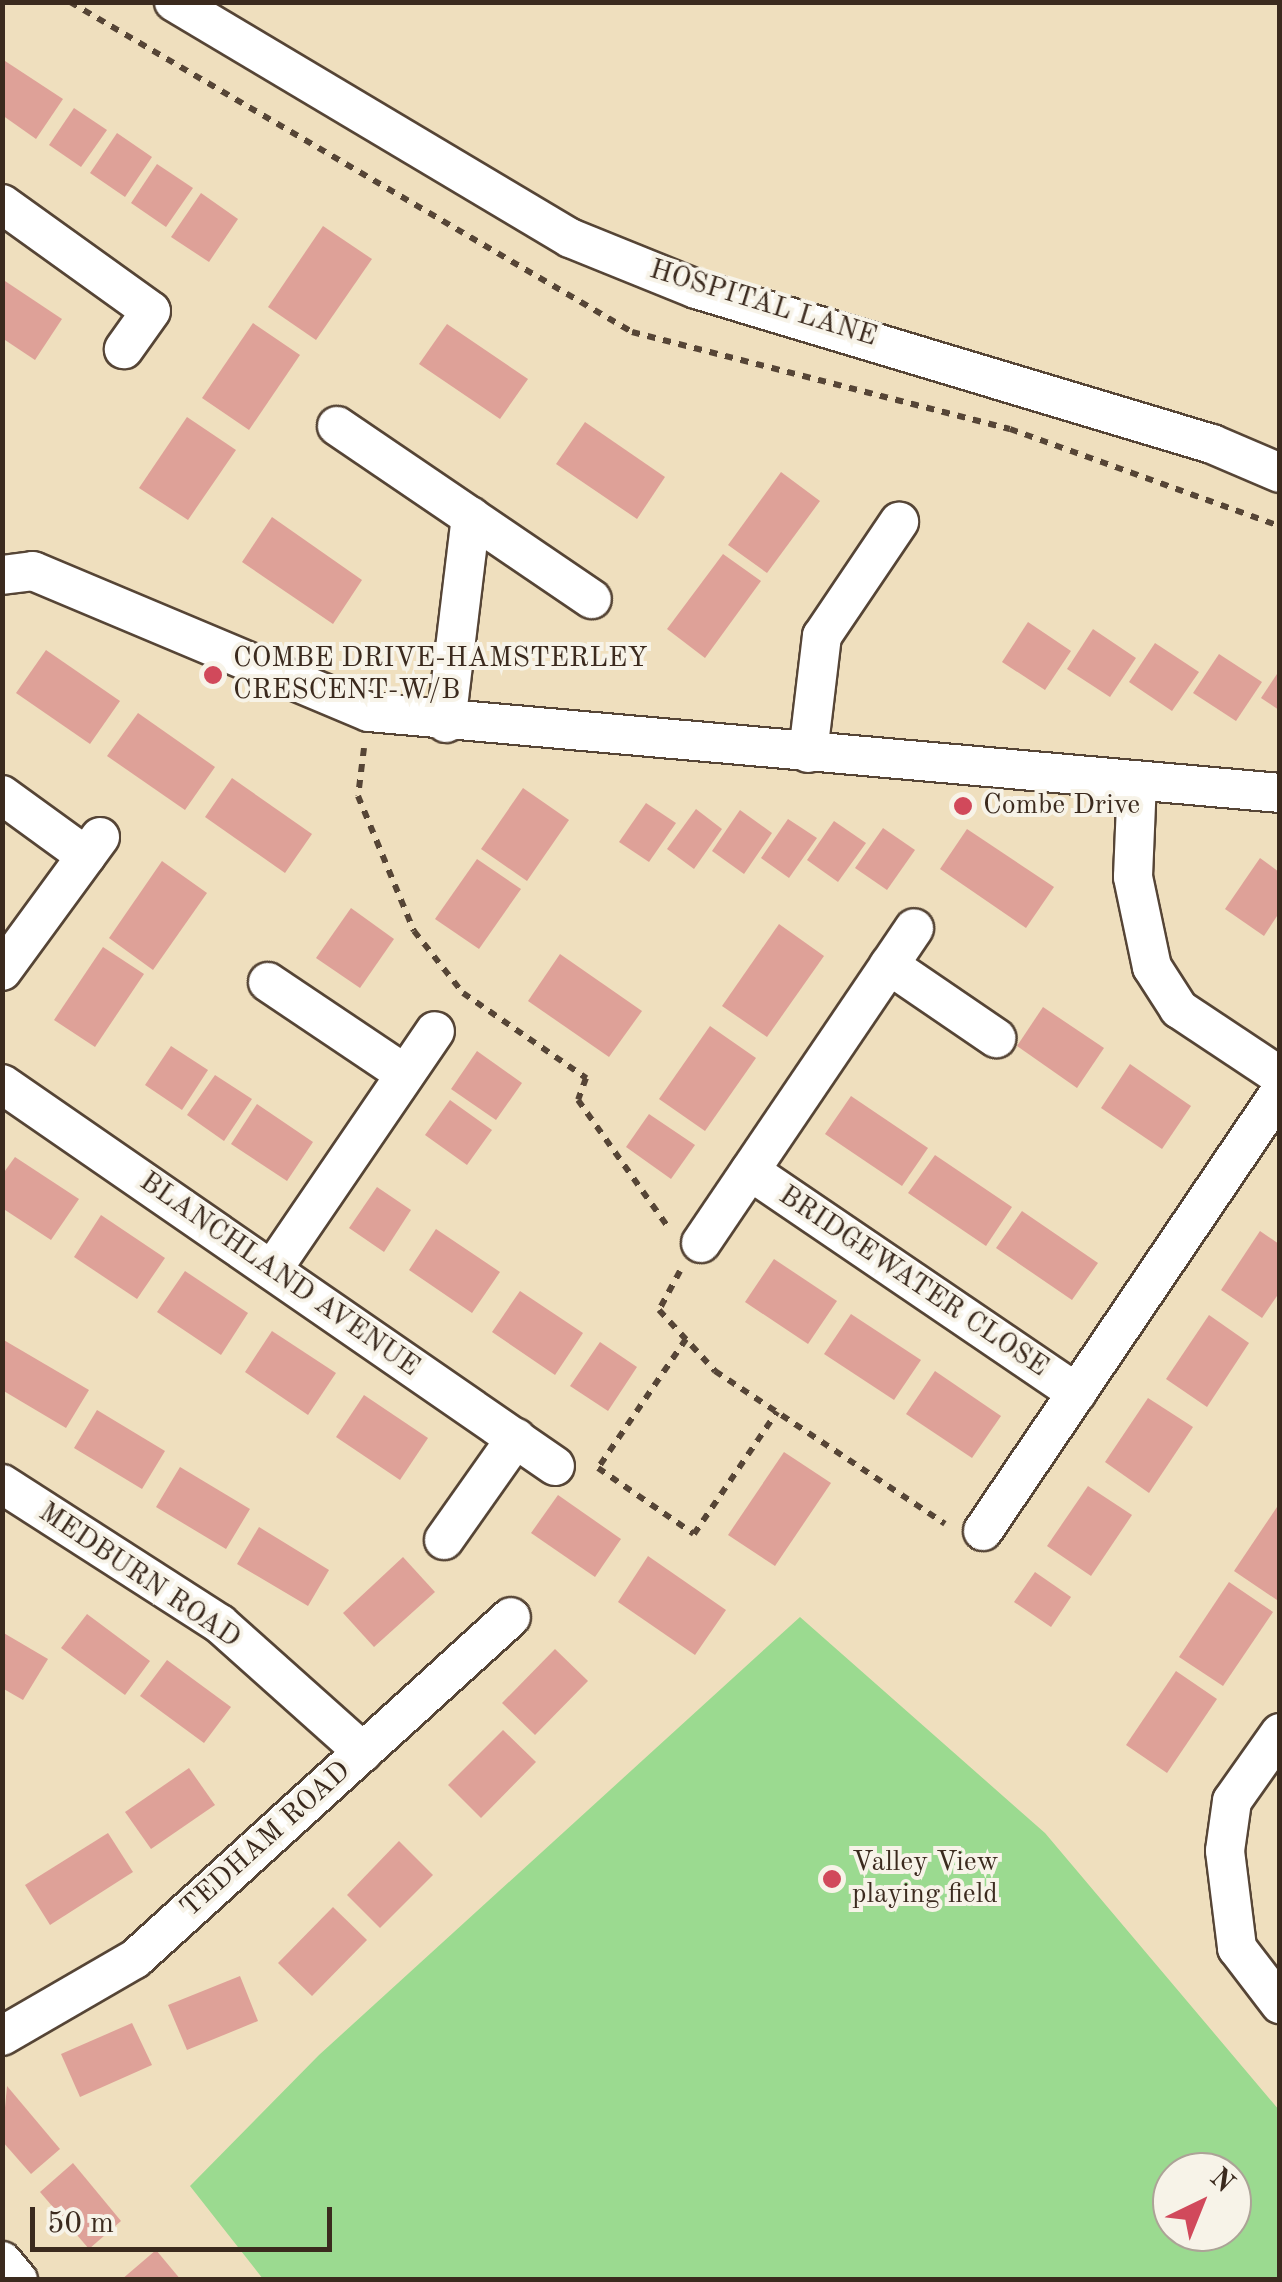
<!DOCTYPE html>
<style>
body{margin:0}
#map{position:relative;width:1282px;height:2282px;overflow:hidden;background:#efdfbe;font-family:"Old Standard TT",serif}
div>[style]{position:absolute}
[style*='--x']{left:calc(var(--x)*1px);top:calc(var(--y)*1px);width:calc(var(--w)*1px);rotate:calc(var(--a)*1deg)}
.green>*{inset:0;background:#9bda90}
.building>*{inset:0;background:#dea198}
.path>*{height:6px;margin-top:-3px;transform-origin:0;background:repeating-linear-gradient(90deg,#564536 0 8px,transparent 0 16px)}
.roads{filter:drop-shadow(2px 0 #564536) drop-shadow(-2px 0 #564536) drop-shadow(0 2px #564536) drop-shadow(0 -2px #564536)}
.street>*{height:38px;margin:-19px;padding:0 19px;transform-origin:19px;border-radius:19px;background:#fff}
.dots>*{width:28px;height:28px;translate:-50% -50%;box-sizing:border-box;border:5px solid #f7f3e8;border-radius:50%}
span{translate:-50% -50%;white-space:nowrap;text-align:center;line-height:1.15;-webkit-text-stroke:8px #f7f3e8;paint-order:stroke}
.street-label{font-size:28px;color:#3b2a1e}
.poi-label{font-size:28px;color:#3b2a1e}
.left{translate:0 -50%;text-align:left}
.frame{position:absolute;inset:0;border:5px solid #3b2a1e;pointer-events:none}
.north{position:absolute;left:1152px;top:2152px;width:100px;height:100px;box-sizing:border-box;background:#f7f3e8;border:2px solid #aca397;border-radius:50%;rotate:43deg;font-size:28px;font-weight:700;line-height:40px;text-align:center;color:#3b2a1e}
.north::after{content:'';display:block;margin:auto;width:35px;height:45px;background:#d1495b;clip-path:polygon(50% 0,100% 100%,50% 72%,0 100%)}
.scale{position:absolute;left:30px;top:2207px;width:302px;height:45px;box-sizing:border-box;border:5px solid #3b2a1e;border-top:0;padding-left:12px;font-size:30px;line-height:35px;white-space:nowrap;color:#3b2a1e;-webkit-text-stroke:8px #f7f3e8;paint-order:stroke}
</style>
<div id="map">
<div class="green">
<div style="clip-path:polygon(evenodd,800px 1617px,1045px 1833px,1279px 2110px,1279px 2279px,263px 2279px,190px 2186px,319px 2055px,800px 1617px,1172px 2172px,1232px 2172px,1232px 2232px,1172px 2232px,1172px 2172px)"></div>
</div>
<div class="building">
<div style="clip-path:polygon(2px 59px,63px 99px,36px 139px,2px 115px)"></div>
<div style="clip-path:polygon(74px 108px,107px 130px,81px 167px,49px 145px)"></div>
<div style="clip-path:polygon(117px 133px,152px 157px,125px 197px,90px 173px)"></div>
<div style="clip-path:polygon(157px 164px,193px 188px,166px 227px,131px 203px)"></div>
<div style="clip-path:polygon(201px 193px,238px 219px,209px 262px,171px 237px)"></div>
<div style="clip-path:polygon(323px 226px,372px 259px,316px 340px,268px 307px)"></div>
<div style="clip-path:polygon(2px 279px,62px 319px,35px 360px,2px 338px)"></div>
<div style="clip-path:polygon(253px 323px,300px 355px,249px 430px,202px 398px)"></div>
<div style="clip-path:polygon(447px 324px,528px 379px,500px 419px,419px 364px)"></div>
<div style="clip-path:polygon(187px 417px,236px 450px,188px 520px,139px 488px)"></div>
<div style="clip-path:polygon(585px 422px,665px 477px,637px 519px,556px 464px)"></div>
<div style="clip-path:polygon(781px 472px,820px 501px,767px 573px,728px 545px)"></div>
<div style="clip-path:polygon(272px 517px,362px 580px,333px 624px,242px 562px)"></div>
<div style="clip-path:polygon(723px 554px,761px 581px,705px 658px,667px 629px)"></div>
<div style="clip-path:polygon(1028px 622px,1071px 651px,1045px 690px,1002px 662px)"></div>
<div style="clip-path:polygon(1093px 629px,1136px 658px,1110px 697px,1067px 669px)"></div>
<div style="clip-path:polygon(1155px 643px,1199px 672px,1172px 711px,1129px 682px)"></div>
<div style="clip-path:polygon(46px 650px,120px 701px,90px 744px,16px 693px)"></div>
<div style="clip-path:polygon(1219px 654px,1262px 682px,1236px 721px,1193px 693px)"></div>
<div style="clip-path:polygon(1279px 671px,1279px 710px,1261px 698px)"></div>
<div style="clip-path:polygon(138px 713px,215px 767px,185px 810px,107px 756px)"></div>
<div style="clip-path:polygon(232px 778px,312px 834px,285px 873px,205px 817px)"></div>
<div style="clip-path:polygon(523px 788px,569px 820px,527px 881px,481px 849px)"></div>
<div style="clip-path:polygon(646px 803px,676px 823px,649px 862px,619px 842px)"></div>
<div style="clip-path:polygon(696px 809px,722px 829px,694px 869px,667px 849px)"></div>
<div style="clip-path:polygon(740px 810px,772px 833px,744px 874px,712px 851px)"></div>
<div style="clip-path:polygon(788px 819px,817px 838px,789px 878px,761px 858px)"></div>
<div style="clip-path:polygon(834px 821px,866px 843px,838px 882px,807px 860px)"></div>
<div style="clip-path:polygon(883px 828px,915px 850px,887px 890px,855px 868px)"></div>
<div style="clip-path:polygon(967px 829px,1054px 887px,1026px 928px,940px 869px)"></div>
<div style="clip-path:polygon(1260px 858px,1279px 872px,1279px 913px,1264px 936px,1225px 909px)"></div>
<div style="clip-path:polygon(477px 859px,521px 889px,479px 949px,435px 919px)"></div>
<div style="clip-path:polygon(162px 861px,207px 893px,153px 970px,109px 938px)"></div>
<div style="clip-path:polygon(351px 908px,394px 939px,360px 988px,316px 958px)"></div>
<div style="clip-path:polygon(779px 924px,824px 956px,767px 1037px,722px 1006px)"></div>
<div style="clip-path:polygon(103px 947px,144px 974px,95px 1047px,54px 1020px)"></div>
<div style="clip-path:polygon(560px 954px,642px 1011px,609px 1057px,528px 1001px)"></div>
<div style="clip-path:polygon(1043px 1007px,1104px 1048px,1077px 1088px,1017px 1046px)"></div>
<div style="clip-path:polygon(710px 1026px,756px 1058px,705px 1131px,659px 1099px)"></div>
<div style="clip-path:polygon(171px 1046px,208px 1070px,182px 1110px,145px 1085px)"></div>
<div style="clip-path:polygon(477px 1051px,522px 1083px,496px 1120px,451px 1089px)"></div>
<div style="clip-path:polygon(1130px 1064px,1191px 1106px,1162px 1149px,1101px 1108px)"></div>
<div style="clip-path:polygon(215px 1075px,252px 1099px,224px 1141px,187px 1115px)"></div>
<div style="clip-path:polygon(851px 1096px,928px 1148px,902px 1186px,825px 1134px)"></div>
<div style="clip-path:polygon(450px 1100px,492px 1130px,467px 1165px,425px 1135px)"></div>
<div style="clip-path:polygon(257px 1104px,313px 1142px,287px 1181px,231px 1144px)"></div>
<div style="clip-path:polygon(649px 1114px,695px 1145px,671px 1179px,626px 1147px)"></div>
<div style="clip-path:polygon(935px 1155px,1012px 1207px,986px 1246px,908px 1193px)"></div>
<div style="clip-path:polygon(15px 1157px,79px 1199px,51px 1240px,2px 1208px,2px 1175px)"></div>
<div style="clip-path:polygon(377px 1187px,411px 1210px,384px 1252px,349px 1228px)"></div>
<div style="clip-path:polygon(1022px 1211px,1098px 1263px,1072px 1300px,996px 1248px)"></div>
<div style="clip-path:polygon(101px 1215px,165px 1258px,137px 1299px,74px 1257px)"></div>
<div style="clip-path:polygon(436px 1229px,500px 1272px,472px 1313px,409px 1270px)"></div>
<div style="clip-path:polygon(1260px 1231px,1279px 1244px,1279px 1293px,1262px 1318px,1221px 1290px)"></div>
<div style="clip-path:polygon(774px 1259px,837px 1301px,808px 1344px,745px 1302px)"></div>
<div style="clip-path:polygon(185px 1271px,248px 1313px,221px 1355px,157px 1312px)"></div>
<div style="clip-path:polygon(520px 1291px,583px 1333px,555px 1375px,492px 1332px)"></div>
<div style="clip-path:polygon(851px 1314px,921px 1360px,894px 1400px,824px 1354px)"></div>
<div style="clip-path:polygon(1209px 1315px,1249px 1343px,1207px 1407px,1166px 1379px)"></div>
<div style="clip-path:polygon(272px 1331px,336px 1373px,308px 1415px,245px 1372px)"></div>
<div style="clip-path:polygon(2px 1339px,89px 1390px,66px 1428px,2px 1390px)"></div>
<div style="clip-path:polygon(600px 1342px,637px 1367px,608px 1411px,570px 1386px)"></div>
<div style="clip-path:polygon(935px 1371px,1001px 1416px,972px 1458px,906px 1414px)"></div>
<div style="clip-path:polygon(364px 1395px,428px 1438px,400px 1480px,336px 1437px)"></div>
<div style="clip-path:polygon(1148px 1398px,1193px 1427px,1149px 1493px,1105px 1462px)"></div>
<div style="clip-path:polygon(97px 1410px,165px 1451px,142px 1489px,74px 1448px)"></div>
<div style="clip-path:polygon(784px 1452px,831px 1483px,775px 1566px,728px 1535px)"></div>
<div style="clip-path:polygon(180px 1467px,250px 1509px,226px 1549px,156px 1507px)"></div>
<div style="clip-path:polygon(1088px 1486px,1132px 1515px,1091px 1576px,1047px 1546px)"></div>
<div style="clip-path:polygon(558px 1495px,621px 1539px,595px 1577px,531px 1533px)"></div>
<div style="clip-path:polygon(1279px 1504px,1279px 1596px,1277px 1600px,1234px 1571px)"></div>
<div style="clip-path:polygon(259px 1527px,329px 1570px,308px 1606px,237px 1564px)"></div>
<div style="clip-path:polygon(648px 1556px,726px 1610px,695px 1655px,618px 1602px)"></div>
<div style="clip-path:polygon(403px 1557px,435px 1592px,374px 1647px,343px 1613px)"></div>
<div style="clip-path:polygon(1035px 1572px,1071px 1597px,1051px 1627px,1014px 1602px)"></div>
<div style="clip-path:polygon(1229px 1582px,1273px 1612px,1223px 1686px,1179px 1657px)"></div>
<div style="clip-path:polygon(87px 1614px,150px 1661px,125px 1695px,61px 1648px)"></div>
<div style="clip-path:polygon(2px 1632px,48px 1659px,23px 1700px,2px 1688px)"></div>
<div style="clip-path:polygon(555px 1649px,588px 1681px,535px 1735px,502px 1703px)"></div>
<div style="clip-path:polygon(167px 1660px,231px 1707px,204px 1743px,140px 1696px)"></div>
<div style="clip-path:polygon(1176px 1671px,1217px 1699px,1167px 1773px,1126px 1745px)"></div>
<div style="clip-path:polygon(503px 1730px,536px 1762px,481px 1818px,448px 1785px)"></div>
<div style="clip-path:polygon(189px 1768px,215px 1805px,151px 1849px,125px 1812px)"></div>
<div style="clip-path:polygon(108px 1833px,133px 1872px,50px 1925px,25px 1885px)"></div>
<div style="clip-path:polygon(399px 1841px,433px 1875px,380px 1928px,347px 1895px)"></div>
<div style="clip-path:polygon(333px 1907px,367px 1940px,312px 1996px,278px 1963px)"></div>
<div style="clip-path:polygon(240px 1976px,258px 2021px,187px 2050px,168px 2005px)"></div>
<div style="clip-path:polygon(132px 2023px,152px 2065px,80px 2097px,61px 2054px)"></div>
<div style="clip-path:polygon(7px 2086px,60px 2149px,31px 2174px,2px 2141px)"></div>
<div style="clip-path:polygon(73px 2163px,121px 2221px,89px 2249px,40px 2192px)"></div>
<div style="clip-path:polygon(156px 2250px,181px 2280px,121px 2280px)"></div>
</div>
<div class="path">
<div style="--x:70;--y:2;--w:652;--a:30.42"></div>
<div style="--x:632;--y:332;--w:390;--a:14.4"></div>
<div style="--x:1010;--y:429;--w:287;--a:19.8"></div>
<div style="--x:364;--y:748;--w:48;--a:97.1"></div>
<div style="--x:358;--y:796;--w:146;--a:67.5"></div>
<div style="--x:414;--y:931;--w:79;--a:51.7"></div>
<div style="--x:463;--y:993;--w:150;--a:34.6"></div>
<div style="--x:586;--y:1078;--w:23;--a:110"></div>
<div style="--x:578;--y:1100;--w:156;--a:54.7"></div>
<div style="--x:680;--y:1271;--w:44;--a:118.3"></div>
<div style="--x:659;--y:1310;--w:83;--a:47.4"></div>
<div style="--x:715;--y:1371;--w:276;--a:33.6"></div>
<div style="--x:686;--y:1339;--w:156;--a:124.3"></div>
<div style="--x:598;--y:1468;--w:116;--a:34.5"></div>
<div style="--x:694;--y:1534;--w:148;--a:-55.8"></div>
</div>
<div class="roads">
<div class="street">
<div style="--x:174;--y:2;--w:461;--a:30.8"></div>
<div style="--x:570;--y:238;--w:136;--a:22"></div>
<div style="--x:696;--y:289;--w:539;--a:16.72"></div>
<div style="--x:1212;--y:444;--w:74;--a:23.1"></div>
<div style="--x:2;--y:204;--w:183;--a:35.7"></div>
<div style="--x:151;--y:311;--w:47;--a:125.4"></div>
<div style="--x:337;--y:426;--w:308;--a:34.2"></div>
<div style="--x:2;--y:575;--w:31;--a:-7"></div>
<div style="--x:33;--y:571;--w:364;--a:22.8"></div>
<div style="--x:369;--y:712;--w:915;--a:5.08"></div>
<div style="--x:446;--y:723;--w:208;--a:-83.1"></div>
<div style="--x:808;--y:753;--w:118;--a:-83.2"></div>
<div style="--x:822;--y:636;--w:138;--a:-56"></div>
<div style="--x:1137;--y:781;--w:96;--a:92.4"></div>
<div style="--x:1133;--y:877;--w:92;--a:78.1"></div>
<div style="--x:1152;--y:967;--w:50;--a:57.3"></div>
<div style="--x:1179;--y:1009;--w:121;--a:33.6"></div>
<div style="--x:2;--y:795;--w:104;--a:36"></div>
<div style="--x:889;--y:965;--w:130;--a:34.3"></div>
<div style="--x:2;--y:971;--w:166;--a:-53.8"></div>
<div style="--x:268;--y:982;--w:165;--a:33.9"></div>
<div style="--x:2;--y:1084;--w:672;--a:34.64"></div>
<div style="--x:750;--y:1171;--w:395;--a:34.2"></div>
<div style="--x:701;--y:1243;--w:380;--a:-55.9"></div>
<div style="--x:272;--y:1270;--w:289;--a:-55.7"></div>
<div style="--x:2;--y:1484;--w:259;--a:32.7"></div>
<div style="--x:220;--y:1624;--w:192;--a:41.8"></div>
<div style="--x:983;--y:1531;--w:530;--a:-55.92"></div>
<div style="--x:444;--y:1540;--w:125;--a:-54.8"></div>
<div style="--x:1280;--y:1733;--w:83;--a:125.2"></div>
<div style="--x:1232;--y:1801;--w:50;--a:98"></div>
<div style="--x:1225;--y:1851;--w:98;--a:82.9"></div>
<div style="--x:1237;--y:1948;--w:71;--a:52.5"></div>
<div style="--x:2;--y:2036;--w:154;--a:-30.1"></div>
<div style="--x:135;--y:1959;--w:508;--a:-42.29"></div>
<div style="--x:2;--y:2261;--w:25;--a:50"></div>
</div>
</div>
<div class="dots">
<div style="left:213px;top:675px;background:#d1495b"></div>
<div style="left:963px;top:806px;background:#d1495b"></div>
<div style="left:832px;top:1879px;background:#d1495b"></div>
</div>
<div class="street-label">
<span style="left:763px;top:304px;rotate:17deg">HOSPITAL LANE</span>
<span style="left:279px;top:1275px;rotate:35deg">BLANCHLAND AVENUE</span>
<span style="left:913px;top:1282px;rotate:34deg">BRIDGEWATER CLOSE</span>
<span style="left:139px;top:1576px;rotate:34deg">MEDBURN ROAD</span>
<span style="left:266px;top:1840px;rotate:-42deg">TEDHAM ROAD</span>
</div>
<div class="poi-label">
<span class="left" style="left:233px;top:675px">COMBE DRIVE-HAMSTERLEY<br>CRESCENT-W/B</span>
<span class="left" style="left:983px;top:806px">Combe Drive</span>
<span class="left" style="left:852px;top:1879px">Valley View<br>playing field</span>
</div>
<div class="frame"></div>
<div class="north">N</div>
<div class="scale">50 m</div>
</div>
